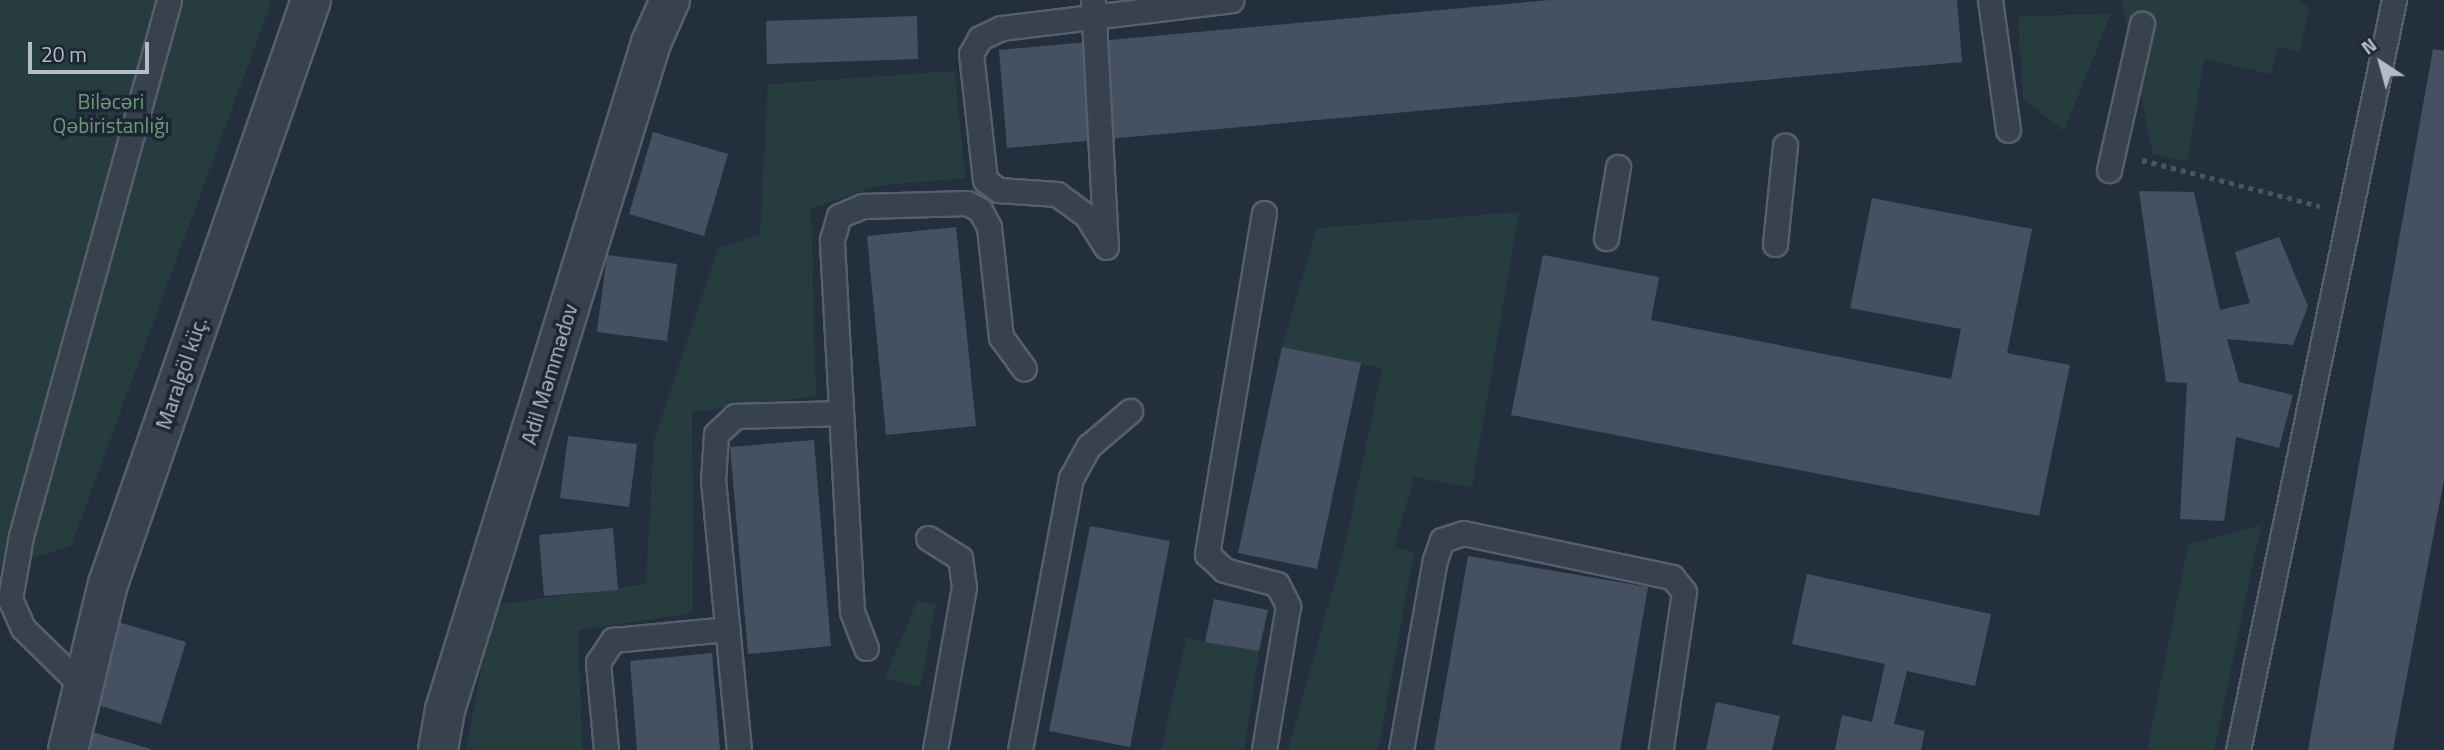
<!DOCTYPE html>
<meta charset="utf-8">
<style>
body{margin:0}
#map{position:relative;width:2444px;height:750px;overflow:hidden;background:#242f3e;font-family:"Titillium Web",sans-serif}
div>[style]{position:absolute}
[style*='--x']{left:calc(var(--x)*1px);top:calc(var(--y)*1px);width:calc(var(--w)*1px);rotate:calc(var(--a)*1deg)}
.green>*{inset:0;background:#263c3f}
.building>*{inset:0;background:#455162}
.path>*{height:4.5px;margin-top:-2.25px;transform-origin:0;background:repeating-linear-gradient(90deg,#44595c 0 5px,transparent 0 10px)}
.roads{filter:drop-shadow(2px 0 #565f6c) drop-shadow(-2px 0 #565f6c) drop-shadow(0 2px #565f6c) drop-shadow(0 -2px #565f6c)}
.lane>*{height:23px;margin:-11.5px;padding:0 11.5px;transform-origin:11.5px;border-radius:11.5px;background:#38414e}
.street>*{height:38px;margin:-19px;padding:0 19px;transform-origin:19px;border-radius:19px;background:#38414e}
span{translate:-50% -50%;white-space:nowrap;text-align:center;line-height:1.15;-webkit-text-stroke:7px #1d2633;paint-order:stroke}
.park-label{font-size:21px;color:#6b9a76}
.street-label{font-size:21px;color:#b4bcc9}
.north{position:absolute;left:2346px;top:28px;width:70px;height:70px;-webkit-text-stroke:5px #1d2633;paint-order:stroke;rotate:324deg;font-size:19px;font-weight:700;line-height:28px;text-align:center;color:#b4bcc9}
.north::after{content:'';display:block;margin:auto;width:24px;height:32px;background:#b4bcc9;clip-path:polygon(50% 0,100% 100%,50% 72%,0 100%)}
.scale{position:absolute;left:28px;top:42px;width:121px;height:32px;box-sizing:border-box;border:4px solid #b4bcc9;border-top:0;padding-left:9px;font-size:21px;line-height:24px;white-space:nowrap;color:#b4bcc9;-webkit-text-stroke:5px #1d2633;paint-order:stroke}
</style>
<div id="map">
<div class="green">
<div style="clip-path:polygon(0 0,272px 0,71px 546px,0 568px)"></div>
<div style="clip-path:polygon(2121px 0,2300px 0,2309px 9px,2300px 51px,2277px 47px,2271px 74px,2204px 59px,2187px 162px,2153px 154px)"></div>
<div style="clip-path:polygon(2111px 14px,2064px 131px,2023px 99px,2018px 16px)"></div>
<div style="clip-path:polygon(955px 71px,965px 178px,876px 186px,811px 209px,816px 396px,692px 412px,693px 613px,578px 630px,582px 750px,466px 750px,493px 605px,646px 584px,654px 440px,718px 248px,760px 235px,768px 84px)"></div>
<div style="clip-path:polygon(1519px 212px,1472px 487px,1414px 477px,1394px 548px,1414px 552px,1378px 750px,1288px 750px,1347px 538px,1382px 368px,1282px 347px,1317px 228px)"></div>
<div style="clip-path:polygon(2261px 525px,2214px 750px,2147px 750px,2188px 545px)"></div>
<div style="clip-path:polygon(917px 601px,936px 604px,920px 687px,885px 678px)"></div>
<div style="clip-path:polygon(1186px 638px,1259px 651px,1244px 750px,1161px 750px)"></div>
</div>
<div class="building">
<div style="clip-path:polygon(1550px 0,1957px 0,1962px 62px,1007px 148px,999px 50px)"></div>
<div style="clip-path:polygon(917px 16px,918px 59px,767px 64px,766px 21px)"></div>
<div style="clip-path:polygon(2433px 49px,2444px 51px,2444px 479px,2393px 750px,2308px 750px)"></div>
<div style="clip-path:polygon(653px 132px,728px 154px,704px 236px,629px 214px)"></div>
<div style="clip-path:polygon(2139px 191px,2194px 192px,2220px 310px,2250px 303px,2235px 252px,2279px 237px,2308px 306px,2293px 345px,2227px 339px,2239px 382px,2293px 395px,2279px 448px,2236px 437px,2224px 521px,2180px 519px,2187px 383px,2166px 382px)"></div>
<div style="clip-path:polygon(1872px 198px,2032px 229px,2007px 353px,2070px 365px,2039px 516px,1511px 415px,1543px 255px,1659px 277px,1651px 320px,1951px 379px,1961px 329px,1850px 308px)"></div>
<div style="clip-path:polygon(956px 227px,976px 426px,886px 435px,867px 236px)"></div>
<div style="clip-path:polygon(607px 255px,677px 264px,667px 341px,597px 332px)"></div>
<div style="clip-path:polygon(1282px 347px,1361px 363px,1317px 569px,1238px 553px)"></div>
<div style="clip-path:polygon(568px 436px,637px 444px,629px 507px,560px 498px)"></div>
<div style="clip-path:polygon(814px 440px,831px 646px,748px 654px,730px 447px)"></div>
<div style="clip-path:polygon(1090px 526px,1170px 541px,1130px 747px,1049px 731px)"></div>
<div style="clip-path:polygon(613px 528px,618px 590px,544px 596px,539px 535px)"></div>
<div style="clip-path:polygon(1468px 556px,1648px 587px,1620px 750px,1434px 750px)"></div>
<div style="clip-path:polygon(1807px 574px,1991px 614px,1975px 686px,1907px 671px,1894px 724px,1925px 731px,1921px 750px,1835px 750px,1842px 715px,1872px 722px,1885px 664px,1792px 644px)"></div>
<div style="clip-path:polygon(1214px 599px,1268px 610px,1259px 651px,1205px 642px)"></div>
<div style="clip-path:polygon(118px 622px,186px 642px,161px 724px,94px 704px)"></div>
<div style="clip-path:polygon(712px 653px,720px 750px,637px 750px,630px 661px)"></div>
<div style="clip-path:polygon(1716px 702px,1780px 716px,1772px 750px,1706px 750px)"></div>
<div style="clip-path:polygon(92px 732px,151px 749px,151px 750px,86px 750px)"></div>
</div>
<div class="path">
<div style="--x:2142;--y:160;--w:184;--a:14.5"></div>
</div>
<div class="roads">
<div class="lane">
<div style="--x:1093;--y:0;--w:244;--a:87"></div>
<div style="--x:1990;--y:0;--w:131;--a:82.1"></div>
<div style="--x:2109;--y:170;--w:150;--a:-77.3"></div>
<div style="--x:1264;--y:213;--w:346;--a:99.5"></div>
<div style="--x:1207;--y:554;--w:23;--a:43"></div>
<div style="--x:1224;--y:570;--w:55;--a:14.8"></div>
<div style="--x:1277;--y:584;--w:25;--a:63"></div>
<div style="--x:1288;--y:606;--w:146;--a:99.5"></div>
<div style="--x:1606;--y:238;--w:72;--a:-80.4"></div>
<div style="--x:1775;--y:244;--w:99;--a:-84.2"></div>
<div style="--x:1106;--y:247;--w:36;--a:-122"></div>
<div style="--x:1087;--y:216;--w:37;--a:-144"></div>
<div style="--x:1057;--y:194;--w:59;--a:-176.1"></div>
<div style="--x:998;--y:190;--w:16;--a:-142"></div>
<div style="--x:985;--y:180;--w:127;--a:-96.3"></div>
<div style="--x:971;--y:54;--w:18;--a:-61"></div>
<div style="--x:980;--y:38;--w:23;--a:-25"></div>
<div style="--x:1001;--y:28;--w:232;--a:-6.9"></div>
<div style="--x:928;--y:538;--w:38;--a:32"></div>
<div style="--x:960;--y:558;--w:29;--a:82"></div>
<div style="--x:964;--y:587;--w:166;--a:100.1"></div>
<div style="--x:866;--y:648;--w:39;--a:-111"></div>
<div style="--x:852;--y:612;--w:373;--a:-93.1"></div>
<div style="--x:832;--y:240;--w:25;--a:-74"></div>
<div style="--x:839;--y:216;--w:26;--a:-23"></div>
<div style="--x:863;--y:206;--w:104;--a:-1.7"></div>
<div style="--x:967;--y:203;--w:15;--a:28"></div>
<div style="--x:980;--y:210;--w:19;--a:62"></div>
<div style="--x:989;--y:227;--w:111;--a:83.8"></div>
<div style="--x:1001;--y:337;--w:39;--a:54"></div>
<div style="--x:83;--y:687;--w:84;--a:-135.5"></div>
<div style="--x:23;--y:628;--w:32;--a:-114"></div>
<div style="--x:10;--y:599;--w:64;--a:-80.1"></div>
<div style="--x:21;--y:536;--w:556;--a:-74.56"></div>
<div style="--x:606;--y:750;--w:88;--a:-95.2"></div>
<div style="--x:598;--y:662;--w:27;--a:-56"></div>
<div style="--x:613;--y:640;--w:115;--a:-5.5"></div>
<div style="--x:739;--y:750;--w:270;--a:-95.5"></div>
<div style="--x:713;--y:481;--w:47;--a:-86.3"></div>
<div style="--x:716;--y:434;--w:26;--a:-43"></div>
<div style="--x:735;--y:416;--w:106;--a:-1.6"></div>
<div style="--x:1020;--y:750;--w:277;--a:-79.4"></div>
<div style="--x:1071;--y:478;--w:37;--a:-61"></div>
<div style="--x:1089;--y:446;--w:54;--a:-40.5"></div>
<div style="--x:1401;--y:750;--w:193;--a:-79.9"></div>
<div style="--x:1435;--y:560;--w:21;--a:-71"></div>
<div style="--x:1442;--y:540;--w:22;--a:-18"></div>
<div style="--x:1463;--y:533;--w:214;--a:11.9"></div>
<div style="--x:1672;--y:577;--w:19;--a:51"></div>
<div style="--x:1684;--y:592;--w:158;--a:98.4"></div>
<div style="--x:2238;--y:750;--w:766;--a:-78.25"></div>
</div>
<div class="street">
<div style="--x:68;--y:750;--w:171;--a:-76.5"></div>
<div style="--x:108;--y:584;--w:618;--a:-70.83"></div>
<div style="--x:438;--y:750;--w:41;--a:-80.1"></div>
<div style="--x:445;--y:710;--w:698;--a:-72.84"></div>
<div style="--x:651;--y:43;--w:47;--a:-66.2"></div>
</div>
</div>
<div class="park-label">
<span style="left:111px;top:113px">Biləcəri<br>Qəbiristanlığı</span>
</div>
<div class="street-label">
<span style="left:181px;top:373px;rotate:-71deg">Maralgöl küç.</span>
<span style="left:549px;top:374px;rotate:-73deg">Adil Məmmədov</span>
</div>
<div class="north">N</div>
<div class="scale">20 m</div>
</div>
